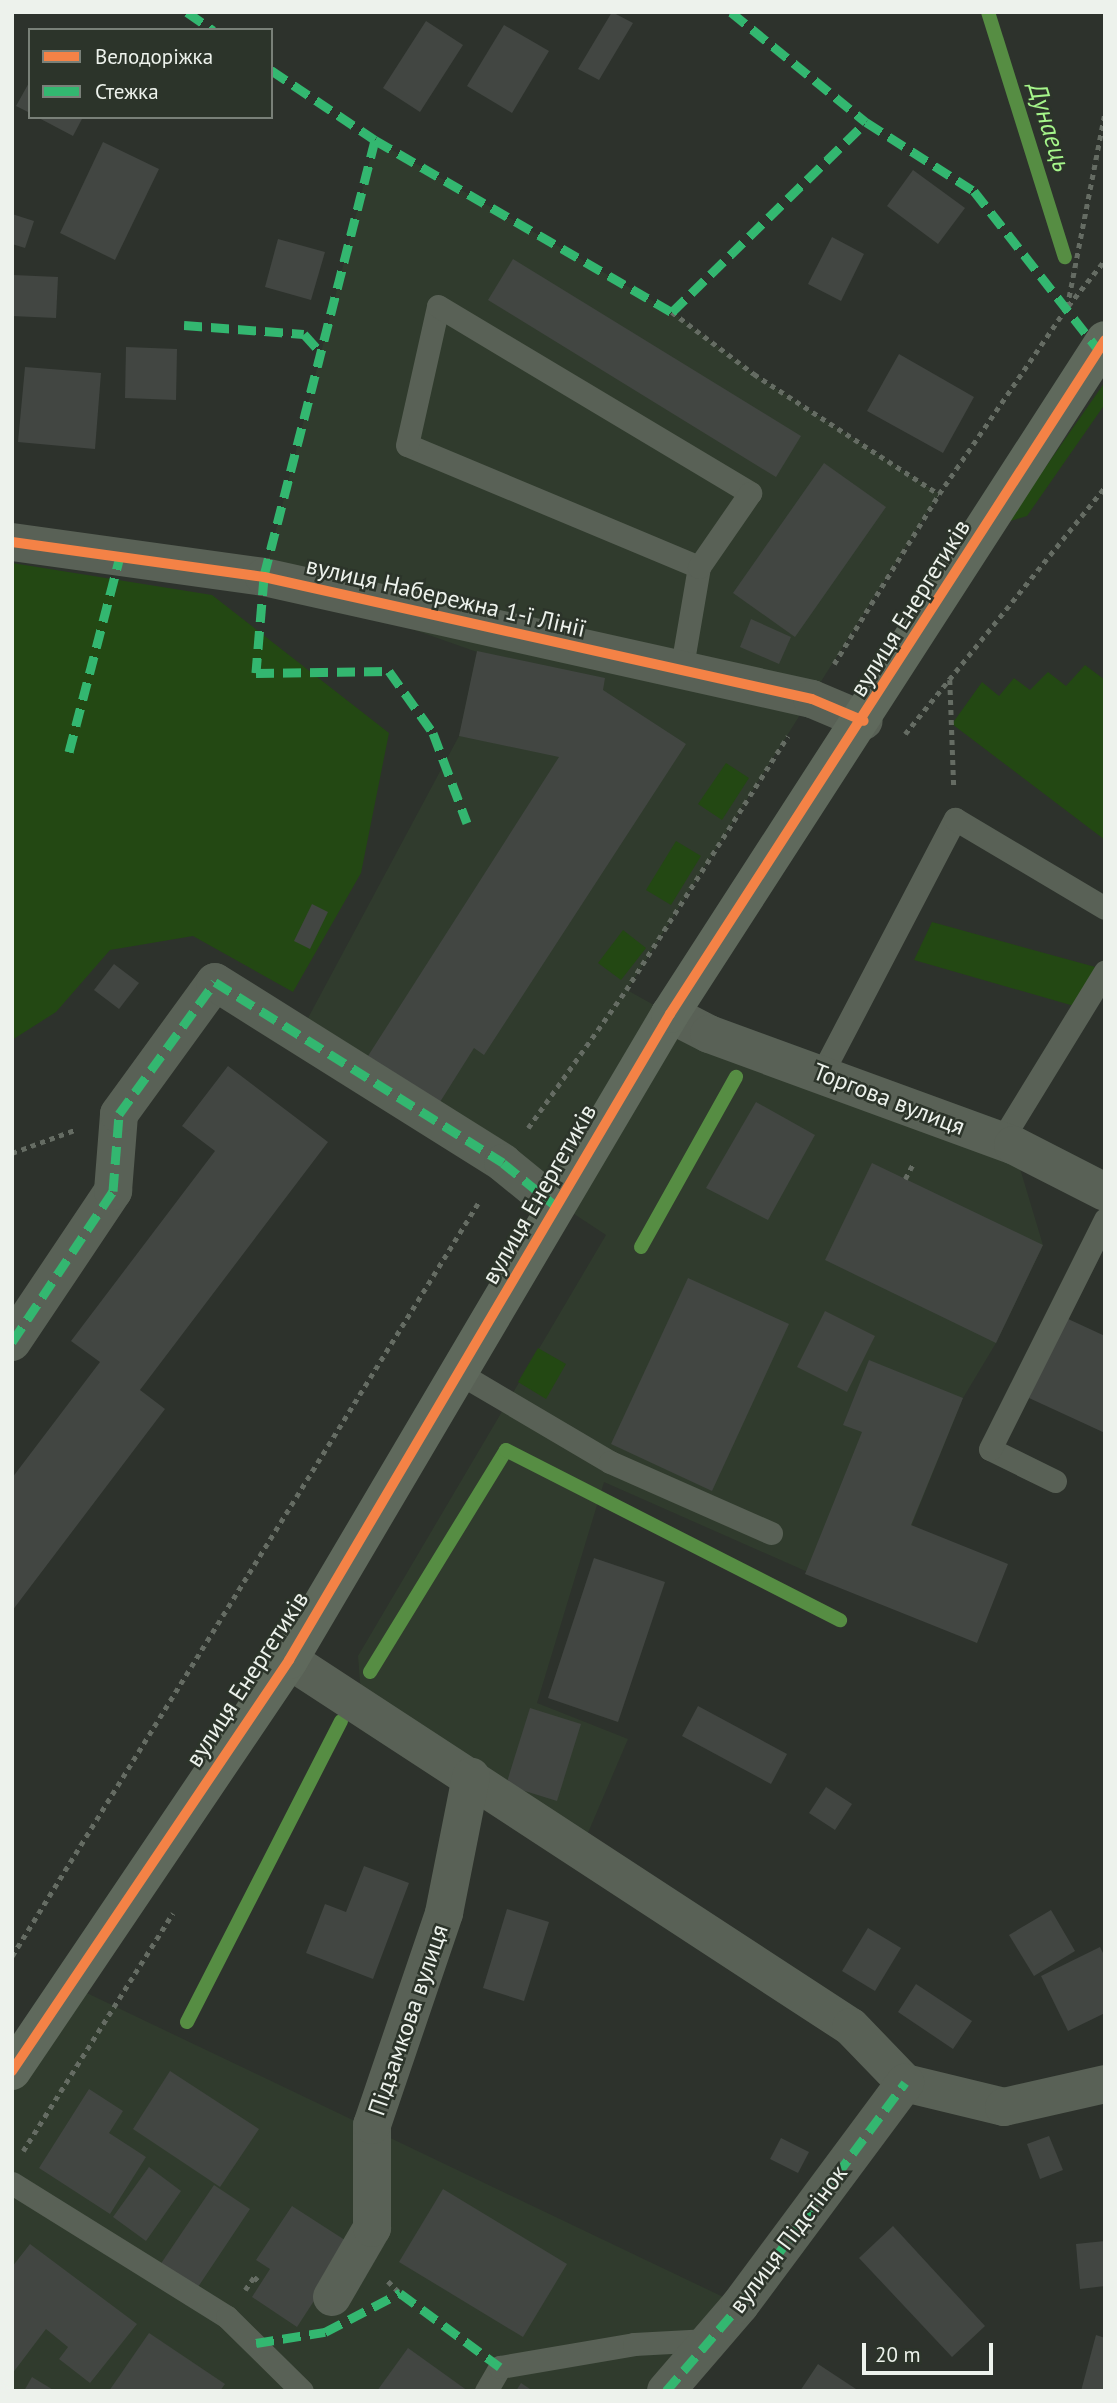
<!DOCTYPE html>
<meta charset="utf-8">
<style>
body{margin:0}
#map{position:relative;width:1117px;height:2403px;overflow:hidden;background:#2d322c;font-family:"PT Sans",sans-serif}
div>[style]{position:absolute}
[style*='--x']{left:calc(var(--x)*1px);top:calc(var(--y)*1px);width:calc(var(--w)*1px);rotate:calc(var(--a)*1deg)}
.built>*{inset:0;background:#303b2d}
.green>*{inset:0;background:#234813}
.stream>*{height:14px;margin:-7px;padding:0 7px;transform-origin:7px;border-radius:7px;background:#568d43}
.building>*{inset:0;background:#424642}
.path>*{height:4.5px;margin-top:-2.25px;transform-origin:0;background:repeating-linear-gradient(90deg,#656c63 0 5px,transparent 0 10px)}
.lane>*{height:23px;margin:-11.5px;padding:0 11.5px;transform-origin:11.5px;border-radius:11.5px;background:#596156}
.street>*{height:38px;margin:-19px;padding:0 19px;transform-origin:19px;border-radius:19px;background:#596156}
.primary>*{height:38px;margin:-19px;padding:0 19px;transform-origin:19px;border-radius:19px;background:#5f695c}
.quiet>*{height:9px;margin-top:-4.5px;transform-origin:0;background:repeating-linear-gradient(90deg,#33b770 0 18px,transparent 0 27px)}
.cycleway>*{height:10px;margin:-5px;padding:0 5px;transform-origin:5px;border-radius:5px;background:#f48246}
span{translate:-50% -50%;white-space:nowrap;text-align:center;line-height:1.15;-webkit-text-stroke:5px #2c342a;paint-order:stroke}
.street-label{font-size:24px;color:#edf2ec}
.water-label{font-size:26px;color:#a6f68b;font-style:italic}
.frame{position:absolute;inset:0;border:14px solid #edf2ec;pointer-events:none}
.legend{position:absolute;left:28px;top:28px;width:245px;height:91px;box-sizing:border-box;background:#2c342a;border:2px solid #798078;margin:0;padding:9px 12px;list-style:none;font-size:21px;color:#edf2ec}
.legend li{display:flex;align-items:center;gap:14px;height:35px}
.legend b{width:35px;border:2px solid #798078}
.scale{position:absolute;left:862px;top:2343px;width:131px;height:32px;box-sizing:border-box;border:4px solid #edf2ec;border-top:0;padding-left:9px;font-size:21px;line-height:24px;white-space:nowrap;color:#edf2ec;-webkit-text-stroke:5px #2c342a;paint-order:stroke}
</style>
<div id="map">
<div class="built">
<div style="clip-path:polygon(375px 140px,672px 312px,754px 374px,939px 494px,627px 990px,670px 1014px,1013px 1145px,1043px 1245px,996px 1343px,963px 1398px,880px 1604px,604px 1482px,537px 1703px,628px 1739px,576px 1861px,364px 1732px,358px 1656px,606px 1235px,300px 1033px,459px 736px,477px 652px,264px 577px)"></div>
<div style="clip-path:polygon(68px 1984px,740px 2305px,666px 2391px,12px 2391px,12px 2071px)"></div>
</div>
<div class="green">
<div style="clip-path:polygon(1105px 382px,1105px 404px,1027px 516px,1007px 522px)"></div>
<div style="clip-path:polygon(12px 563px,212px 595px,389px 733px,361px 873px,293px 992px,193px 936px,110px 950px,56px 1012px,12px 1040px)"></div>
<div style="clip-path:polygon(1085px 665px,1105px 680px,1105px 840px,952px 724px,982px 682px,999px 696px,1014px 678px,1030px 690px,1048px 672px,1066px 686px)"></div>
<div style="clip-path:polygon(726px 763px,749px 778px,722px 820px,698px 804px)"></div>
<div style="clip-path:polygon(676px 841px,701px 856px,671px 905px,646px 890px)"></div>
<div style="clip-path:polygon(932px 922px,1099px 968px,1074px 1006px,914px 960px)"></div>
<div style="clip-path:polygon(623px 930px,646px 948px,621px 980px,598px 963px)"></div>
<div style="clip-path:polygon(538px 1348px,566px 1364px,546px 1399px,518px 1382px)"></div>
</div>
<div class="stream">
<div style="--x:988;--y:12;--w:257;--a:72.6"></div>
<div style="--x:641;--y:1247;--w:195;--a:-60.8"></div>
<div style="--x:370;--y:1672;--w:260;--a:-58.5"></div>
<div style="--x:506;--y:1450;--w:375;--a:27"></div>
<div style="--x:187;--y:2022;--w:338;--a:-62.9"></div>
</div>
<div class="building">
<div style="clip-path:polygon(612px 12px,633px 23px,599px 80px,578px 69px)"></div>
<div style="clip-path:polygon(426px 21px,463px 45px,420px 112px,383px 88px)"></div>
<div style="clip-path:polygon(504px 25px,549px 51px,512px 113px,467px 86px)"></div>
<div style="clip-path:polygon(30px 81px,30px 113px,16px 106px)"></div>
<div style="clip-path:polygon(37px 117px,83px 117px,73px 136px)"></div>
<div style="clip-path:polygon(103px 142px,159px 169px,115px 260px,60px 233px)"></div>
<div style="clip-path:polygon(913px 170px,965px 208px,938px 244px,887px 206px)"></div>
<div style="clip-path:polygon(12px 214px,34px 221px,25px 248px,12px 244px)"></div>
<div style="clip-path:polygon(832px 237px,864px 254px,841px 301px,808px 284px)"></div>
<div style="clip-path:polygon(278px 239px,325px 252px,311px 300px,265px 287px)"></div>
<div style="clip-path:polygon(513px 259px,801px 436px,776px 477px,488px 300px)"></div>
<div style="clip-path:polygon(13px 275px,58px 277px,56px 318px,12px 316px)"></div>
<div style="clip-path:polygon(126px 347px,177px 349px,176px 400px,125px 398px)"></div>
<div style="clip-path:polygon(899px 354px,974px 397px,943px 453px,867px 411px)"></div>
<div style="clip-path:polygon(25px 367px,101px 373px,95px 449px,18px 442px)"></div>
<div style="clip-path:polygon(824px 463px,886px 507px,795px 637px,733px 593px)"></div>
<div style="clip-path:polygon(751px 619px,791px 637px,779px 664px,740px 647px)"></div>
<div style="clip-path:polygon(477px 651px,605px 678px,603px 690px,686px 744px,484px 1055px,474px 1048px,440px 1102px,368px 1056px,559px 757px,459px 736px)"></div>
<div style="clip-path:polygon(312px 904px,328px 912px,310px 949px,294px 941px)"></div>
<div style="clip-path:polygon(114px 964px,139px 983px,119px 1009px,94px 990px)"></div>
<div style="clip-path:polygon(228px 1066px,328px 1142px,140px 1390px,165px 1409px,12px 1611px,12px 1478px,100px 1362px,71px 1341px,215px 1151px,182px 1126px)"></div>
<div style="clip-path:polygon(756px 1102px,815px 1135px,768px 1220px,706px 1188px)"></div>
<div style="clip-path:polygon(872px 1163px,1043px 1245px,996px 1343px,825px 1260px)"></div>
<div style="clip-path:polygon(688px 1278px,789px 1324px,712px 1491px,611px 1444px)"></div>
<div style="clip-path:polygon(825px 1311px,875px 1336px,847px 1392px,797px 1367px)"></div>
<div style="clip-path:polygon(1066px 1318px,1105px 1336px,1105px 1433px,1029px 1398px)"></div>
<div style="clip-path:polygon(869px 1360px,963px 1398px,911px 1525px,1008px 1564px,977px 1643px,805px 1574px,862px 1432px,843px 1425px)"></div>
<div style="clip-path:polygon(594px 1558px,665px 1582px,618px 1722px,548px 1698px)"></div>
<div style="clip-path:polygon(698px 1706px,787px 1754px,771px 1784px,682px 1736px)"></div>
<div style="clip-path:polygon(530px 1708px,581px 1724px,557px 1801px,506px 1785px)"></div>
<div style="clip-path:polygon(826px 1787px,852px 1804px,835px 1830px,809px 1813px)"></div>
<div style="clip-path:polygon(364px 1866px,409px 1883px,373px 1979px,306px 1953px,325px 1904px,346px 1912px)"></div>
<div style="clip-path:polygon(507px 1909px,549px 1922px,524px 2001px,483px 1988px)"></div>
<div style="clip-path:polygon(1051px 1910px,1075px 1951px,1034px 1976px,1009px 1935px)"></div>
<div style="clip-path:polygon(868px 1928px,901px 1948px,875px 1991px,842px 1971px)"></div>
<div style="clip-path:polygon(1100px 1947px,1105px 1957px,1105px 2013px,1068px 2031px,1041px 1976px)"></div>
<div style="clip-path:polygon(916px 1984px,972px 2021px,953px 2049px,898px 2012px)"></div>
<div style="clip-path:polygon(170px 2071px,259px 2129px,220px 2187px,133px 2129px)"></div>
<div style="clip-path:polygon(89px 2089px,123px 2111px,109px 2133px,146px 2157px,110px 2214px,39px 2168px)"></div>
<div style="clip-path:polygon(1049px 2136px,1063px 2170px,1040px 2179px,1027px 2144px)"></div>
<div style="clip-path:polygon(781px 2138px,809px 2152px,798px 2173px,770px 2159px)"></div>
<div style="clip-path:polygon(149px 2167px,181px 2191px,146px 2241px,113px 2217px)"></div>
<div style="clip-path:polygon(214px 2185px,250px 2209px,196px 2290px,160px 2265px)"></div>
<div style="clip-path:polygon(443px 2189px,567px 2264px,523px 2337px,399px 2262px)"></div>
<div style="clip-path:polygon(292px 2206px,351px 2244px,297px 2327px,252px 2297px,270px 2269px,256px 2260px)"></div>
<div style="clip-path:polygon(893px 2226px,985px 2326px,952px 2357px,859px 2258px)"></div>
<div style="clip-path:polygon(1105px 2241px,1105px 2286px,1080px 2289px,1076px 2244px)"></div>
<div style="clip-path:polygon(30px 2244px,137px 2324px,90px 2383px,59px 2359px,68px 2347px,46px 2329px,12px 2374px,12px 2267px)"></div>
<div style="clip-path:polygon(149px 2333px,225px 2384px,220px 2391px,109px 2391px)"></div>
<div style="clip-path:polygon(1096px 2335px,1105px 2338px,1105px 2391px,1081px 2391px)"></div>
<div style="clip-path:polygon(408px 2348px,468px 2391px,377px 2391px)"></div>
<div style="clip-path:polygon(818px 2364px,859px 2391px,800px 2391px)"></div>
<div style="clip-path:polygon(32px 2377px,55px 2391px,24px 2391px)"></div>
<div style="clip-path:polygon(521px 2383px,533px 2391px,516px 2391px)"></div>
</div>
<div class="path">
<div style="--x:1068;--y:306;--w:59;--a:-51.2"></div>
<div style="--x:672;--y:312;--w:103;--a:37.1"></div>
<div style="--x:754;--y:374;--w:221;--a:33"></div>
<div style="--x:834;--y:664;--w:200;--a:-58.3"></div>
<div style="--x:939;--y:494;--w:227;--a:-55.6"></div>
<div style="--x:1067;--y:307;--w:200;--a:-79"></div>
<div style="--x:950;--y:680;--w:107;--a:87.9"></div>
<div style="--x:905;--y:734;--w:318;--a:-51"></div>
<div style="--x:528;--y:1128;--w:169;--a:-54.6"></div>
<div style="--x:626;--y:990;--w:301;--a:-57.5"></div>
<div style="--x:12;--y:1153;--w:67;--a:-20.1"></div>
<div style="--x:905;--y:1179;--w:19;--a:-62"></div>
<div style="--x:12;--y:1956;--w:889;--a:-58.24"></div>
<div style="--x:23;--y:2151;--w:281;--a:-57.8"></div>
<div style="--x:388;--y:2281;--w:17;--a:45"></div>
<div style="--x:245;--y:2290;--w:16;--a:-55"></div>
<div style="--x:254;--y:2277;--w:9;--a:41"></div>
</div>
<div class="lane">
<div style="--x:681;--y:672;--w:107;--a:-80.3"></div>
<div style="--x:699;--y:567;--w:316;--a:-157.3"></div>
<div style="--x:407;--y:445;--w:142;--a:-77.4"></div>
<div style="--x:438;--y:306;--w:364;--a:30.9"></div>
<div style="--x:750;--y:493;--w:90;--a:124.6"></div>
<div style="--x:822;--y:1073;--w:287;--a:-62.4"></div>
<div style="--x:955;--y:819;--w:174;--a:30.7"></div>
<div style="--x:1001;--y:1141;--w:199;--a:-58.5"></div>
<div style="--x:459;--y:1373;--w:175;--a:30.5"></div>
<div style="--x:610;--y:1462;--w:176;--a:23.8"></div>
<div style="--x:1055;--y:1481;--w:72;--a:-153.8"></div>
<div style="--x:990;--y:1449;--w:257;--a:-63.4"></div>
<div style="--x:12;--y:2183;--w:253;--a:31.9"></div>
<div style="--x:227;--y:2317;--w:105;--a:44.6"></div>
<div style="--x:486;--y:2391;--w:28;--a:-60"></div>
<div style="--x:500;--y:2367;--w:136;--a:-9.7"></div>
<div style="--x:634;--y:2344;--w:74;--a:-3.1"></div>
</div>
<div class="street">
<div style="--x:12;--y:542;--w:254;--a:7.9"></div>
<div style="--x:264;--y:577;--w:561;--a:12.55"></div>
<div style="--x:812;--y:699;--w:56;--a:22.9"></div>
<div style="--x:670;--y:1014;--w:44;--a:27.1"></div>
<div style="--x:709;--y:1034;--w:324;--a:20.1"></div>
<div style="--x:1013;--y:1145;--w:103;--a:27.1"></div>
<div style="--x:12;--y:1342;--w:182;--a:-56.2"></div>
<div style="--x:113;--y:1191;--w:77;--a:-85.5"></div>
<div style="--x:119;--y:1114;--w:163;--a:-54"></div>
<div style="--x:215;--y:982;--w:340;--a:32.1"></div>
<div style="--x:503;--y:1163;--w:68;--a:39.1"></div>
<div style="--x:289;--y:1660;--w:671;--a:33.15"></div>
<div style="--x:851;--y:2027;--w:78;--a:46"></div>
<div style="--x:905;--y:2083;--w:102;--a:13.6"></div>
<div style="--x:1004;--y:2107;--w:104;--a:-12.8"></div>
<div style="--x:332;--y:2297;--w:80;--a:-59.9"></div>
<div style="--x:372;--y:2228;--w:103;--a:-90"></div>
<div style="--x:372;--y:2125;--w:224;--a:-71.2"></div>
<div style="--x:444;--y:1913;--w:139;--a:-78.8"></div>
<div style="--x:666;--y:2391;--w:113;--a:-49.3"></div>
<div style="--x:740;--y:2305;--w:277;--a:-53.4"></div>
</div>
<div class="primary">
<div style="--x:12;--y:2071;--w:496;--a:-56"></div>
<div style="--x:289;--y:1660;--w:750;--a:-59.47"></div>
<div style="--x:670;--y:1014;--w:802;--a:-57.16"></div>
</div>
<div class="quiet">
<div style="--x:187;--y:12;--w:32;--a:35"></div>
<div style="--x:731;--y:12;--w:174;--a:39.2"></div>
<div style="--x:866;--y:122;--w:128;--a:32.6"></div>
<div style="--x:974;--y:191;--w:201;--a:51.9"></div>
<div style="--x:271;--y:70;--w:125;--a:33.9"></div>
<div style="--x:375;--y:140;--w:343;--a:30.1"></div>
<div style="--x:672;--y:312;--w:272;--a:-44.4"></div>
<div style="--x:375;--y:140;--w:451;--a:104.3"></div>
<div style="--x:264;--y:577;--w:96;--a:94.8"></div>
<div style="--x:256;--y:673;--w:133;--a:-0.9"></div>
<div style="--x:389;--y:671;--w:76;--a:54.6"></div>
<div style="--x:433;--y:733;--w:96;--a:69.3"></div>
<div style="--x:184;--y:325;--w:120;--a:4.3"></div>
<div style="--x:304;--y:334;--w:24;--a:48"></div>
<div style="--x:69;--y:752;--w:203;--a:-75.4"></div>
<div style="--x:12;--y:1342;--w:182;--a:-56.2"></div>
<div style="--x:113;--y:1191;--w:77;--a:-85.5"></div>
<div style="--x:119;--y:1114;--w:163;--a:-54"></div>
<div style="--x:215;--y:982;--w:340;--a:32.1"></div>
<div style="--x:503;--y:1163;--w:68;--a:39.1"></div>
<div style="--x:256;--y:2343;--w:70;--a:-9.1"></div>
<div style="--x:325;--y:2332;--w:85;--a:-27.5"></div>
<div style="--x:400;--y:2293;--w:124;--a:36.5"></div>
<div style="--x:666;--y:2391;--w:113;--a:-49.3"></div>
<div style="--x:740;--y:2305;--w:277;--a:-53.4"></div>
</div>
<div class="cycleway">
<div style="--x:12;--y:542;--w:254;--a:7.9"></div>
<div style="--x:264;--y:577;--w:561;--a:12.55"></div>
<div style="--x:812;--y:699;--w:56;--a:22.9"></div>
<div style="--x:12;--y:2071;--w:496;--a:-56"></div>
<div style="--x:289;--y:1660;--w:750;--a:-59.47"></div>
<div style="--x:670;--y:1014;--w:802;--a:-57.16"></div>
</div>
<div class="street-label">
<span style="left:446px;top:597px;rotate:13deg">вулиця Набережна 1-ї Лінії</span>
<span style="left:910px;top:608px;rotate:-58deg">вулиця Енергетиків</span>
<span style="left:889px;top:1099px;rotate:21deg">Торгова вулиця</span>
<span style="left:539px;top:1194px;rotate:-60deg">вулиця Енергетиків</span>
<span style="left:247px;top:1679px;rotate:-57deg">вулиця Енергетиків</span>
<span style="left:408px;top:2020px;rotate:-71deg">Підзамкова вулиця</span>
<span style="left:788px;top:2239px;rotate:-53deg">вулиця Підстінок</span>
</div>
<div class="water-label">
<span style="left:1050px;top:127px;rotate:73deg">Дунаець</span>
</div>
<div class="frame"></div>
<ul class="legend">
<li><b style="height:9px;background:#f48246"></b>Велодоріжка</li>
<li><b style="height:9px;background:#33b770"></b>Стежка</li>
</ul>
<div class="scale">20 m</div>
</div>
